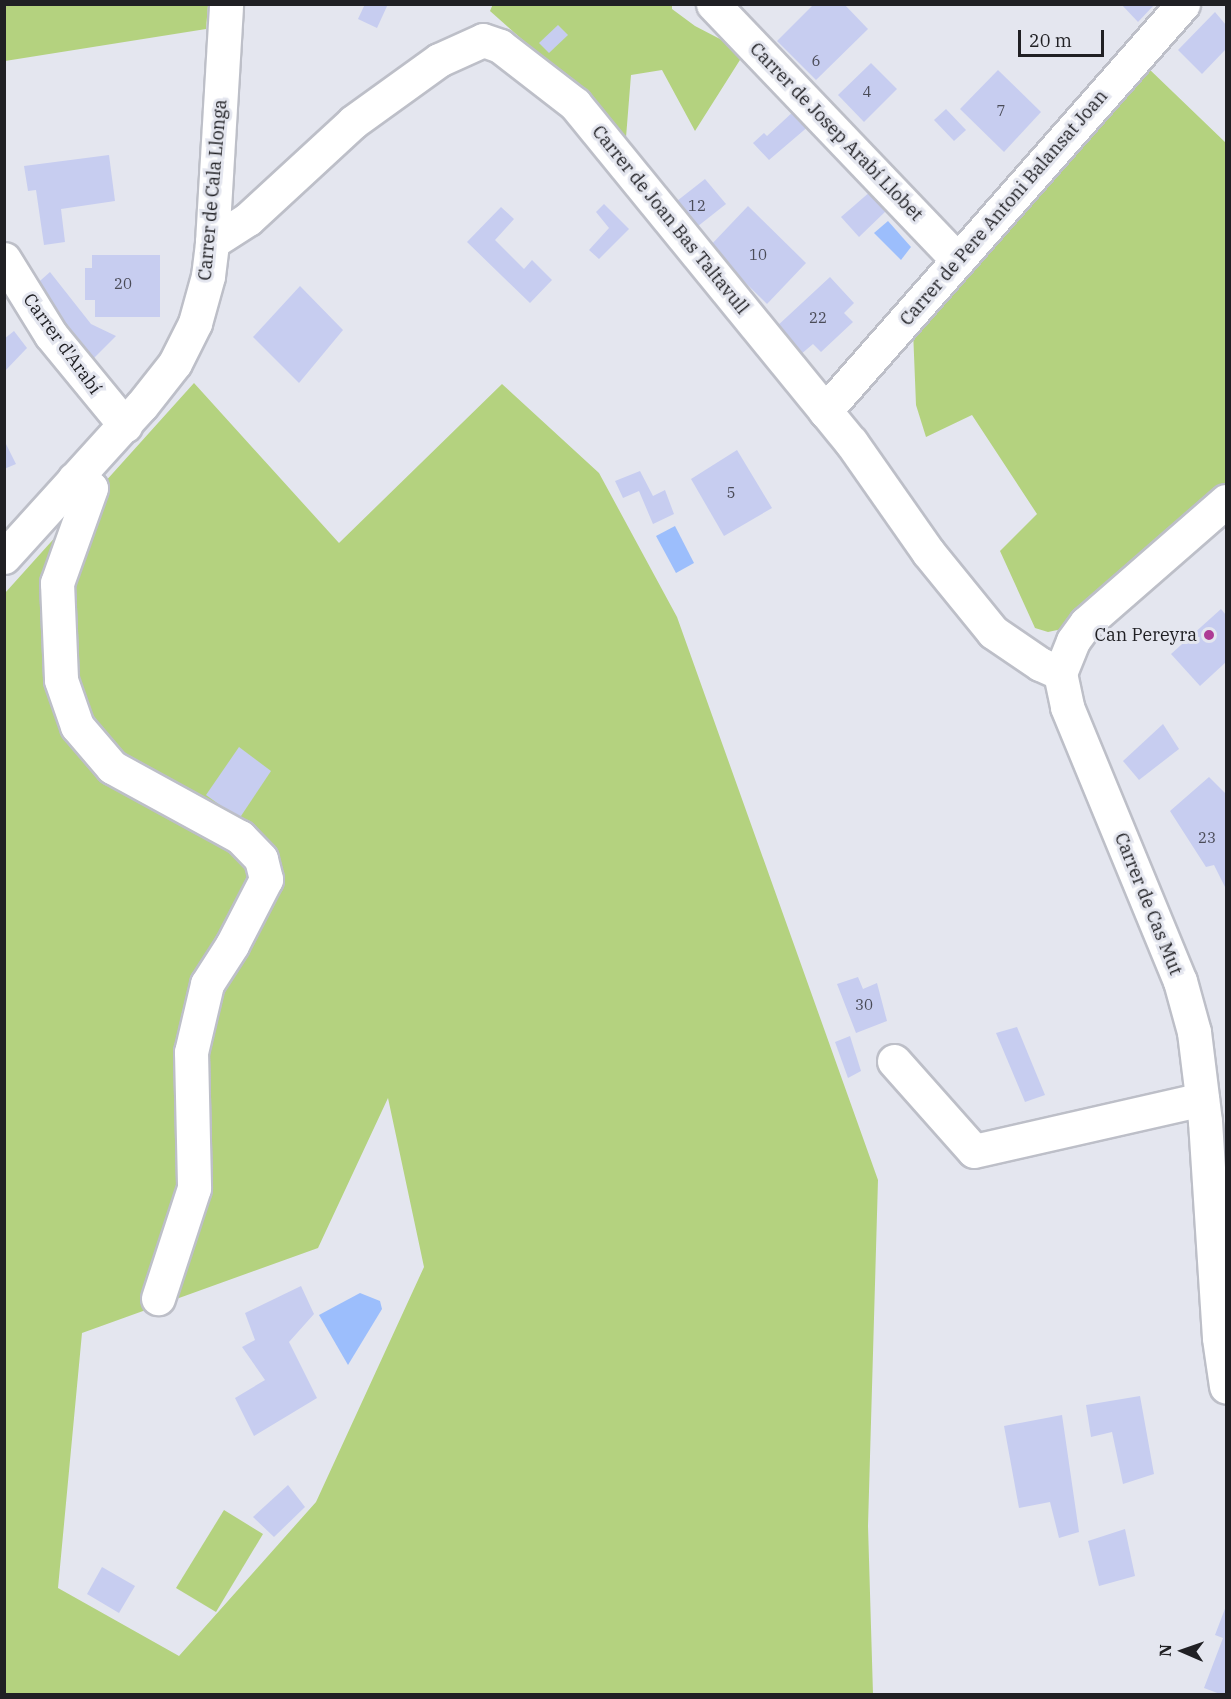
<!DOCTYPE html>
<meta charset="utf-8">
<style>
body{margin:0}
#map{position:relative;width:1231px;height:1699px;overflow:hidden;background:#e4e6ef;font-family:"IBM Plex Serif",serif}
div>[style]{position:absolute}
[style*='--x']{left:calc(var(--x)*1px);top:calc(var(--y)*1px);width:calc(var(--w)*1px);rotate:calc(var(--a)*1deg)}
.green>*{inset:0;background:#b4d27f}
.water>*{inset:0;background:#9cbefc}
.building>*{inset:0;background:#c7cdf0}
.roads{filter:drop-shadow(2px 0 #bdbfc8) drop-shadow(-2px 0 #bdbfc8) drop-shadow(0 2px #bdbfc8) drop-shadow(0 -2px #bdbfc8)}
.minor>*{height:33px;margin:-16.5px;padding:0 16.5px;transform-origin:16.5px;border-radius:16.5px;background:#fff}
.dots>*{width:16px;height:16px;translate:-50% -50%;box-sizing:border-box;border:3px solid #e4e6ef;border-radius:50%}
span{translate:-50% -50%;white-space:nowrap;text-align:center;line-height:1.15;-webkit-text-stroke:6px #e4e6ef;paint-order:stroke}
.number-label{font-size:15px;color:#4a4b57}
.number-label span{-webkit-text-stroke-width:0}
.street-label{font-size:18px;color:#202024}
.poi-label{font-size:18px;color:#202024}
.right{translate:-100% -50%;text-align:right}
.frame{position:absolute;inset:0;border:6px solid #202024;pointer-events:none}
.north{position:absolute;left:1153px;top:1621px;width:60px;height:60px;-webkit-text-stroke:4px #e4e6ef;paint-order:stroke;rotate:272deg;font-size:16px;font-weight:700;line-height:24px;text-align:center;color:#202024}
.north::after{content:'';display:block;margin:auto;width:21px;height:27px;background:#202024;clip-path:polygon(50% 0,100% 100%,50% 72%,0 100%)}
.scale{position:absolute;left:1018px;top:30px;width:86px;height:27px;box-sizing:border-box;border:3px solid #202024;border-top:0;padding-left:8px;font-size:18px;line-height:21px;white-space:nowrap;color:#202024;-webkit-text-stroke:4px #e4e6ef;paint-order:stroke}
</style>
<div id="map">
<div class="green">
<div style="clip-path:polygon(5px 4px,208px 4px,208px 5px,206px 29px,5px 61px)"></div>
<div style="clip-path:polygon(493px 4px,672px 5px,672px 9px,695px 26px,745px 52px,695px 131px,662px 70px,631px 75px,625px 150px,578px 89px,490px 11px)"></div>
<div style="clip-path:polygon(1147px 67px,1226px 143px,1226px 483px,1087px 601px,1062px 629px,1048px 632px,1035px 628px,1000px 551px,1037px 514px,972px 415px,926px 437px,916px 405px,913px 330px)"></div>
<div style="clip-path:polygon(evenodd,194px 383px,339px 543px,502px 384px,599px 473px,677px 617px,878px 1180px,868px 1526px,873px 1694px,5px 1694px,5px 593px,194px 383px,388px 1098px,424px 1267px,316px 1502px,179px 1656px,58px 1588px,82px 1333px,318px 1248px,388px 1098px)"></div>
<div style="clip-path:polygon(224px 1510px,263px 1534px,216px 1612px,176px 1588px)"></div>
</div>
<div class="water">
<div style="clip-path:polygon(888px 221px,911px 247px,901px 260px,874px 233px)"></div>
<div style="clip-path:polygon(675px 526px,694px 563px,676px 573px,656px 536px)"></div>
<div style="clip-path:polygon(360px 1293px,380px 1301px,382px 1309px,348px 1365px,319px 1315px)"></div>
</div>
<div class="building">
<div style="clip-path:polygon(365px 4px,388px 4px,377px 28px,358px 19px)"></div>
<div style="clip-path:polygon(814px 4px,844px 4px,868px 29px,816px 80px,777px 41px)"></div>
<div style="clip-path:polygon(1121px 4px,1155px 4px,1138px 22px)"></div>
<div style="clip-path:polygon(1215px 12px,1226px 25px,1226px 49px,1202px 74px,1178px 50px)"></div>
<div style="clip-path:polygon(558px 25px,568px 35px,549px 53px,539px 43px)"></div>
<div style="clip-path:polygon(871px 63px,897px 89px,864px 122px,838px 95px)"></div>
<div style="clip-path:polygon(998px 70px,1041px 112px,1004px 152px,960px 109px)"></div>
<div style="clip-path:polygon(946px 109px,966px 130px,954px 141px,934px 120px)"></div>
<div style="clip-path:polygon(795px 110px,810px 125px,769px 160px,753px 143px,764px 133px,767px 136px)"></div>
<div style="clip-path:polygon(109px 155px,115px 201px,61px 209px,65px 242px,44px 245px,36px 190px,28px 191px,24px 166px)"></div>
<div style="clip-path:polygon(705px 179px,726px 204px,688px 234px,668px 208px)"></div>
<div style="clip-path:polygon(871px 191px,887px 210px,859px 237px,841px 217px)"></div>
<div style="clip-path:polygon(604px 204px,629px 229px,599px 259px,589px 250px,609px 228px,596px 212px)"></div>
<div style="clip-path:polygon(748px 206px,806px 263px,767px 304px,709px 247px)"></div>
<div style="clip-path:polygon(501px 207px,514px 219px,495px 240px,524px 269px,532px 260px,552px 280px,530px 303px,467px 242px)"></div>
<div style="clip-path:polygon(92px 255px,160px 255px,160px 317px,95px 317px,95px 300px,85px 300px,85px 268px,92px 268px)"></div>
<div style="clip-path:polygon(50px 272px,91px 324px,116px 336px,94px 358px,72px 341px,32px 288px)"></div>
<div style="clip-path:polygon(830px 277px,854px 303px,844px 313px,853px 322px,821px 352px,813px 344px,800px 355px,775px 328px)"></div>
<div style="clip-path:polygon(300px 286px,343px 330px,299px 383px,253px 337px)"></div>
<div style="clip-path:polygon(14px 331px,27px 348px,4px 372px,4px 339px)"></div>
<div style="clip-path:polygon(4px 440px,16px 464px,4px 469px)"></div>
<div style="clip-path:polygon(737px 450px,772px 508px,724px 536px,691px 479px)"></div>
<div style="clip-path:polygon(640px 471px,653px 496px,665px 490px,674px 514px,653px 524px,639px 491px,623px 498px,615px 481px)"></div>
<div style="clip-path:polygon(1221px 609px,1226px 615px,1226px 662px,1200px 686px,1171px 654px)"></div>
<div style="clip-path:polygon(1163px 724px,1179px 749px,1139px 780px,1123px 761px)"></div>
<div style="clip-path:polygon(239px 747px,271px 771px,239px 819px,206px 795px)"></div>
<div style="clip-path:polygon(1209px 777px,1226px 794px,1226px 889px,1214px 865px,1206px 867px,1170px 811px)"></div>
<div style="clip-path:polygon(858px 977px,863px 989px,877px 983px,887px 1021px,856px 1033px,837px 984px)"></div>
<div style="clip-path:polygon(1017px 1027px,1045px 1095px,1025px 1102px,996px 1033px)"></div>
<div style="clip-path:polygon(850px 1036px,861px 1071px,848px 1078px,835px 1042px)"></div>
<div style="clip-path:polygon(301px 1286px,314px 1314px,289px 1342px,317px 1398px,254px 1436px,235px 1398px,265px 1380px,242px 1347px,255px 1340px,245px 1313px)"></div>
<div style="clip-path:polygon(1140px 1396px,1154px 1474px,1123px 1484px,1112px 1432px,1091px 1437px,1086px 1405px)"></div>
<div style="clip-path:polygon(1062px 1415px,1079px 1532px,1059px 1538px,1050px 1502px,1019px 1508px,1004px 1426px)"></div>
<div style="clip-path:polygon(288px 1485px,305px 1507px,274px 1537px,253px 1517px)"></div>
<div style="clip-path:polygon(1125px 1529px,1135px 1576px,1099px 1586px,1088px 1541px)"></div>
<div style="clip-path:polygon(102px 1567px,135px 1586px,119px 1613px,87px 1594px)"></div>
<div style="clip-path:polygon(1226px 1606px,1226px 1694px,1220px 1694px,1204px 1688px,1223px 1638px,1215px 1635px)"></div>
</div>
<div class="roads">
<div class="minor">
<div style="--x:713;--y:4;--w:354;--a:46.3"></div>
<div style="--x:212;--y:242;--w:43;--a:-32.6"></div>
<div style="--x:248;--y:219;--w:143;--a:-42.7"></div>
<div style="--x:353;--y:122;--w:106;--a:-35.8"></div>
<div style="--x:439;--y:60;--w:48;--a:-24.4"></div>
<div style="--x:483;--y:40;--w:18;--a:19"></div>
<div style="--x:500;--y:46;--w:95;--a:37.7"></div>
<div style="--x:575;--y:104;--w:436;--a:50.8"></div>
<div style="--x:851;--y:442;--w:134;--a:55"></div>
<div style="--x:928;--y:552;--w:103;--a:50.9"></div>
<div style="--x:993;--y:632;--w:57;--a:34.2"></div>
<div style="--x:1040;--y:664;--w:22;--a:24"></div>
<div style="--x:4;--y:259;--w:89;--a:58.3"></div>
<div style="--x:51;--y:335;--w:117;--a:50.6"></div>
<div style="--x:825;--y:411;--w:542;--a:-48.66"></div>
<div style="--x:74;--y:479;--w:19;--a:28"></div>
<div style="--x:91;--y:488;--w:101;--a:109.7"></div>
<div style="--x:57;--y:583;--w:97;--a:87.6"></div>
<div style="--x:61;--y:680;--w:49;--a:70.8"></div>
<div style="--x:77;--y:726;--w:54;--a:49.5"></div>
<div style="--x:112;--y:767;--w:146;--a:28.7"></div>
<div style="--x:240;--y:837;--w:30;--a:46"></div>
<div style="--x:261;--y:859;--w:21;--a:76"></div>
<div style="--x:266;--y:879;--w:74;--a:117.3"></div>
<div style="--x:232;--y:945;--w:46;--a:122.7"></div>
<div style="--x:207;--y:984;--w:70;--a:103.2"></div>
<div style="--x:191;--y:1052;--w:136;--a:88.7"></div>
<div style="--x:194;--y:1188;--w:116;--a:108.1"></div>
<div style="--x:1226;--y:501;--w:186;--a:138.9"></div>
<div style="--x:1086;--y:623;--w:22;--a:126"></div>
<div style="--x:1073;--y:641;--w:35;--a:112"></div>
<div style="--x:1060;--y:673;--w:35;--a:78"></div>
<div style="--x:1067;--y:707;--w:296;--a:67.6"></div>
<div style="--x:1180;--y:981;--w:53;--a:74.6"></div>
<div style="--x:1194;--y:1032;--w:90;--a:83"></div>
<div style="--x:1205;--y:1121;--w:217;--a:86.3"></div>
<div style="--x:1219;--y:1338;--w:49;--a:81.7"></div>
<div style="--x:4;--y:557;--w:205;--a:-47.8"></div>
<div style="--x:142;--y:405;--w:53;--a:-51.8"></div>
<div style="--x:175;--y:363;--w:45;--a:-63.4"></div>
<div style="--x:195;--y:323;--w:49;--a:-74.5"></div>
<div style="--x:208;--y:276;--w:34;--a:-83"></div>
<div style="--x:212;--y:242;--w:238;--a:-86.6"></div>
<div style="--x:894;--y:1061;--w:120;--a:48.4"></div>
<div style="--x:974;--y:1151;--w:234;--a:-12.8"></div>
</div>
</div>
<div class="dots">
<div style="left:1209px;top:635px;background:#ae3b95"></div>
</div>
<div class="number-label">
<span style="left:816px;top:61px">6</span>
<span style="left:867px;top:92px">4</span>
<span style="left:1001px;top:111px">7</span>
<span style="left:697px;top:206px">12</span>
<span style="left:758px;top:255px">10</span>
<span style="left:123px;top:284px">20</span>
<span style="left:818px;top:318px">22</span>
<span style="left:731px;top:493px">5</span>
<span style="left:1207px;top:838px">23</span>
<span style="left:864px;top:1005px">30</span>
</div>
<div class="street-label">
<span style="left:836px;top:132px;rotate:46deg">Carrer de Josep Arabí Llobet</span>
<span style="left:213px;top:190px;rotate:-85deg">Carrer de Cala Llonga</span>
<span style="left:1004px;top:208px;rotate:-49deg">Carrer de Pere Antoni Balansat Joan</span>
<span style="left:670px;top:220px;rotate:51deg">Carrer de Joan Bas Taltavull</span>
<span style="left:62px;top:344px;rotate:54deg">Carrer d'Arabí</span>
<span style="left:1148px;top:904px;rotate:68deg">Carrer de Cas Mut</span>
</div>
<div class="poi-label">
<span class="right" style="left:1197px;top:635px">Can Pereyra</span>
</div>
<div class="frame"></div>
<div class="north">N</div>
<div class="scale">20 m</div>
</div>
